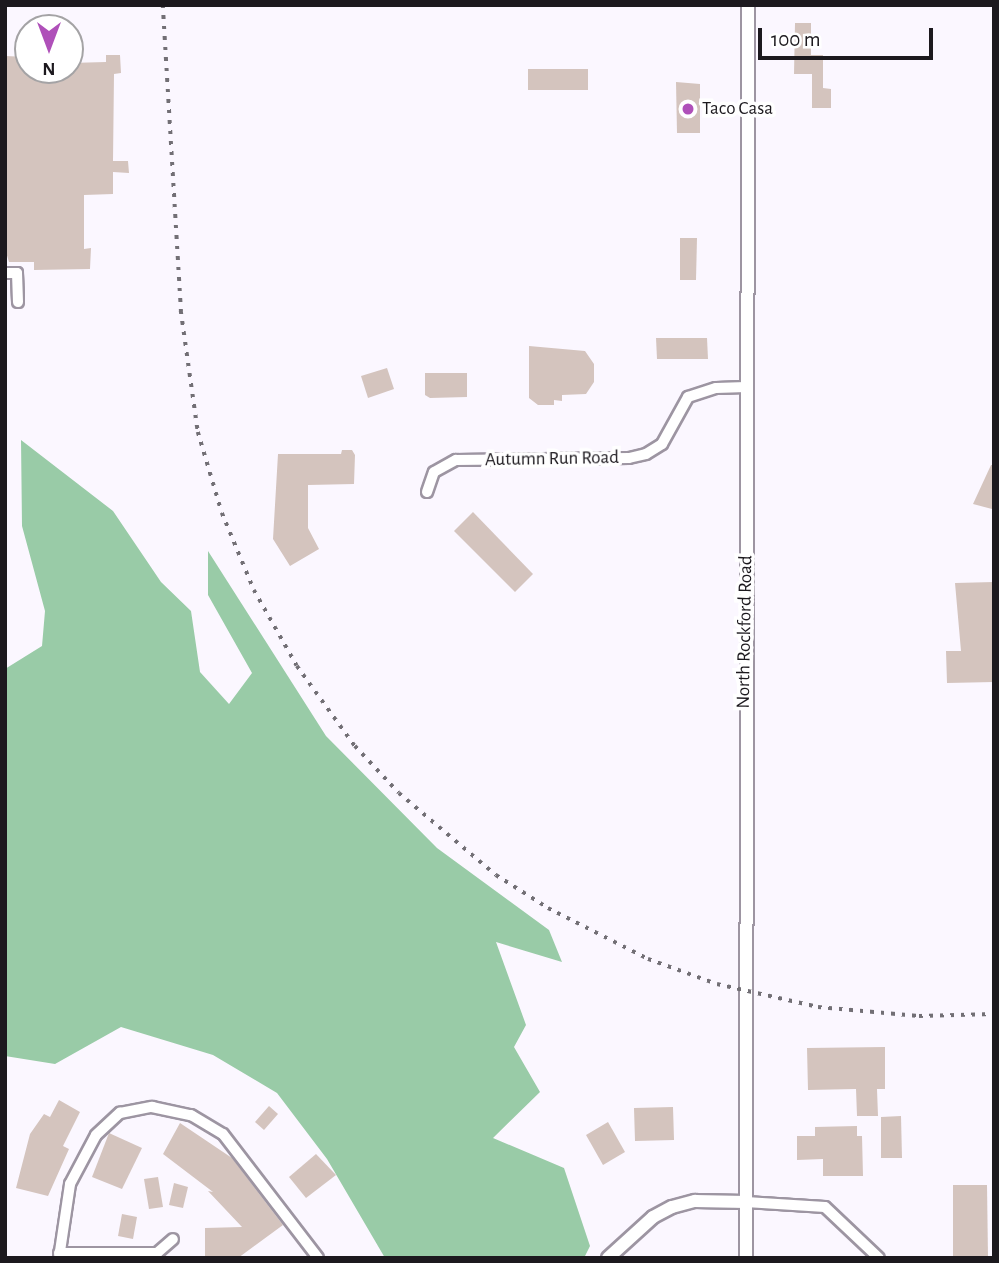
<!DOCTYPE html>
<style>
body{margin:0}
#map{position:relative;width:999px;height:1263px;overflow:hidden;background:#fbf7ff;font-family:"Alegreya Sans",sans-serif}
div>[style]{position:absolute}
[style*='--x']{left:calc(var(--x)*1px);top:calc(var(--y)*1px);width:calc(var(--w)*1px);rotate:calc(var(--a)*1deg)}
.forest>*{inset:0;background:#99cba7}
.building>*{inset:0;background:#d4c4be}
.roads{filter:drop-shadow(2px 0 #9d95a2) drop-shadow(-2px 0 #9d95a2) drop-shadow(0 2px #9d95a2) drop-shadow(0 -2px #9d95a2)}
.minor>*{height:10px;margin:-5px;padding:0 5px;transform-origin:5px;border-radius:5px;background:#fff}
.tertiary>*{height:12px;margin:-6px;padding:0 6px;transform-origin:6px;border-radius:6px;background:#fff}
.rail>*{height:3.5px;margin-top:-1.75px;transform-origin:0;background:repeating-linear-gradient(90deg,#726f75 0 3.5px,transparent 0 10.5px)}
.dots>*{width:19px;height:19px;translate:-50% -50%;box-sizing:border-box;border:4px solid #fff;border-radius:50%}
span{translate:-50% -50%;white-space:nowrap;text-align:center;line-height:1.15;-webkit-text-stroke:7px #fff;paint-order:stroke}
.poi-label{font-size:19px;color:#1c191e}
.left{translate:0 -50%;text-align:left}
.street-label{font-size:19px;color:#1c191e}
.frame{position:absolute;inset:0;border:7px solid #1c191e;pointer-events:none}
.north{position:absolute;left:14px;top:14px;width:70px;height:70px;box-sizing:border-box;background:#fff;border:2px solid #a4a3a5;border-radius:50%;rotate:180deg;font-size:19px;font-weight:700;line-height:28px;text-align:center;color:#1c191e}
.north::after{content:'';display:block;margin:auto;width:24px;height:32px;background:#af50b9;clip-path:polygon(50% 0,100% 100%,50% 72%,0 100%)}
.scale{position:absolute;left:758px;top:28px;width:175px;height:32px;box-sizing:border-box;border:4px solid #1c191e;border-top:0;padding-left:9px;font-size:21px;line-height:24px;white-space:nowrap;color:#1c191e;-webkit-text-stroke:5px #fff;paint-order:stroke}
</style>
<div id="map">
<div class="forest">
<div style="clip-path:polygon(21px 440px,113px 511px,161px 582px,191px 611px,200px 672px,229px 704px,252px 673px,208px 595px,208px 551px,326px 736px,437px 848px,549px 930px,562px 962px,496px 942px,526px 1025px,514px 1047px,540px 1092px,493px 1138px,564px 1168px,590px 1246px,584px 1258px,385px 1258px,327px 1159px,277px 1093px,213px 1055px,121px 1027px,55px 1064px,5px 1056px,5px 669px,42px 646px,45px 611px,22px 526px)"></div>
</div>
<div class="building">
<div style="clip-path:polygon(795px 23px,811px 23px,811px 55px,823px 55px,823px 88px,831px 89px,831px 108px,812px 108px,812px 74px,794px 74px)"></div>
<div style="clip-path:polygon(106px 55px,120px 55px,121px 73px,114px 74px,113px 161px,128px 161px,129px 173px,113px 172px,113px 194px,84px 195px,84px 249px,91px 248px,90px 269px,34px 270px,34px 262px,9px 262px,5px 249px,5px 56px,28px 57px,28px 70px,70px 70px,70px 63px,106px 62px)"></div>
<div style="clip-path:polygon(528px 69px,588px 69px,588px 90px,528px 90px)"></div>
<div style="clip-path:polygon(676px 82px,700px 84px,700px 133px,677px 133px)"></div>
<div style="clip-path:polygon(680px 238px,697px 238px,696px 280px,680px 280px)"></div>
<div style="clip-path:polygon(656px 338px,707px 338px,708px 359px,657px 359px)"></div>
<div style="clip-path:polygon(529px 346px,585px 351px,594px 364px,594px 382px,586px 394px,562px 395px,562px 401px,554px 400px,554px 405px,538px 405px,529px 398px)"></div>
<div style="clip-path:polygon(387px 368px,394px 389px,368px 398px,361px 376px)"></div>
<div style="clip-path:polygon(425px 373px,467px 373px,467px 397px,430px 398px,425px 395px)"></div>
<div style="clip-path:polygon(342px 450px,352px 450px,355px 455px,354px 484px,308px 485px,308px 528px,319px 549px,290px 566px,273px 539px,278px 454px,341px 454px)"></div>
<div style="clip-path:polygon(991px 465px,994px 465px,992px 509px,973px 504px)"></div>
<div style="clip-path:polygon(473px 512px,533px 574px,515px 592px,454px 531px)"></div>
<div style="clip-path:polygon(994px 582px,994px 682px,947px 683px,946px 651px,961px 651px,955px 583px)"></div>
<div style="clip-path:polygon(885px 1047px,885px 1089px,877px 1089px,878px 1116px,857px 1116px,856px 1089px,808px 1090px,807px 1048px)"></div>
<div style="clip-path:polygon(59px 1100px,80px 1112px,63px 1146px,69px 1149px,48px 1196px,16px 1188px,30px 1134px,44px 1114px,50px 1117px)"></div>
<div style="clip-path:polygon(269px 1106px,278px 1114px,264px 1130px,255px 1122px)"></div>
<div style="clip-path:polygon(673px 1107px,674px 1140px,635px 1141px,634px 1108px)"></div>
<div style="clip-path:polygon(901px 1116px,902px 1158px,881px 1158px,881px 1117px)"></div>
<div style="clip-path:polygon(608px 1122px,625px 1152px,603px 1165px,586px 1135px)"></div>
<div style="clip-path:polygon(180px 1123px,232px 1158px,283px 1225px,238px 1258px,205px 1258px,205px 1228px,242px 1227px,208px 1191px,213px 1192px,163px 1154px)"></div>
<div style="clip-path:polygon(857px 1126px,857px 1136px,862px 1136px,863px 1176px,823px 1176px,823px 1159px,797px 1160px,797px 1136px,815px 1136px,815px 1127px)"></div>
<div style="clip-path:polygon(109px 1133px,142px 1148px,122px 1189px,92px 1177px)"></div>
<div style="clip-path:polygon(316px 1154px,336px 1175px,306px 1198px,289px 1177px)"></div>
<div style="clip-path:polygon(158px 1177px,163px 1207px,149px 1209px,144px 1179px)"></div>
<div style="clip-path:polygon(174px 1183px,188px 1187px,183px 1208px,169px 1205px)"></div>
<div style="clip-path:polygon(953px 1185px,987px 1185px,988px 1258px,953px 1258px)"></div>
<div style="clip-path:polygon(122px 1214px,137px 1217px,133px 1239px,118px 1236px)"></div>
</div>
<div class="roads">
<div class="minor">
<div style="--x:5;--y:273;--w:12;--a:0"></div>
<div style="--x:17;--y:273;--w:29;--a:88"></div>
<div style="--x:427;--y:492;--w:21;--a:-71"></div>
<div style="--x:434;--y:472;--w:25;--a:-29"></div>
<div style="--x:456;--y:460;--w:173;--a:-0.7"></div>
<div style="--x:629;--y:458;--w:17;--a:-13"></div>
<div style="--x:646;--y:454;--w:19;--a:-32"></div>
<div style="--x:662;--y:444;--w:54;--a:-61"></div>
<div style="--x:688;--y:397;--w:29;--a:-18"></div>
<div style="--x:716;--y:388;--w:30;--a:-2"></div>
<div style="--x:746;--y:1202;--w:79;--a:3.6"></div>
<div style="--x:825;--y:1207;--w:74;--a:43.4"></div>
<div style="--x:59;--y:1253;--w:98;--a:0"></div>
<div style="--x:157;--y:1253;--w:21;--a:-41"></div>
<div style="--x:59;--y:1258;--w:75;--a:-81.5"></div>
<div style="--x:70;--y:1184;--w:55;--a:-62"></div>
<div style="--x:96;--y:1135;--w:33;--a:-43"></div>
<div style="--x:120;--y:1113;--w:33;--a:-11"></div>
<div style="--x:152;--y:1107;--w:40;--a:12"></div>
<div style="--x:191;--y:1115;--w:37;--a:31"></div>
<div style="--x:223;--y:1134;--w:156;--a:52.5"></div>
</div>
<div class="tertiary">
<div style="--x:608;--y:1258;--w:61;--a:-42.3"></div>
<div style="--x:653;--y:1217;--w:21;--a:-28"></div>
<div style="--x:672;--y:1207;--w:24;--a:-15"></div>
<div style="--x:695;--y:1201;--w:51;--a:1.1"></div>
<div style="--x:746;--y:1258;--w:1253;--a:-89.91"></div>
</div>
</div>
<div class="rail">
<div style="--x:163;--y:5;--w:307;--a:86.6"></div>
<div style="--x:181;--y:311;--w:122;--a:82"></div>
<div style="--x:198;--y:432;--w:84;--a:73.5"></div>
<div style="--x:222;--y:513;--w:83;--a:67.4"></div>
<div style="--x:254;--y:590;--w:87;--a:60.5"></div>
<div style="--x:297;--y:666;--w:99;--a:54.1"></div>
<div style="--x:355;--y:746;--w:64;--a:46.9"></div>
<div style="--x:399;--y:793;--w:127;--a:40.2"></div>
<div style="--x:496;--y:875;--w:62;--a:32.4"></div>
<div style="--x:548;--y:908;--w:112;--a:27"></div>
<div style="--x:648;--y:959;--w:73;--a:19.9"></div>
<div style="--x:717;--y:984;--w:104;--a:12.8"></div>
<div style="--x:818;--y:1007;--w:101;--a:5.1"></div>
<div style="--x:919;--y:1016;--w:75;--a:-1.5"></div>
</div>
<div class="dots">
<div style="left:688px;top:109px;background:#af50b9"></div>
</div>
<div class="poi-label">
<span class="left" style="left:702px;top:109px">Taco Casa</span>
</div>
<div class="street-label">
<span style="left:552px;top:459px;rotate:-1deg">Autumn Run Road</span>
<span style="left:745px;top:632px;rotate:-89deg">North Rockford Road</span>
</div>
<div class="frame"></div>
<div class="north">N</div>
<div class="scale">100 m</div>
</div>
